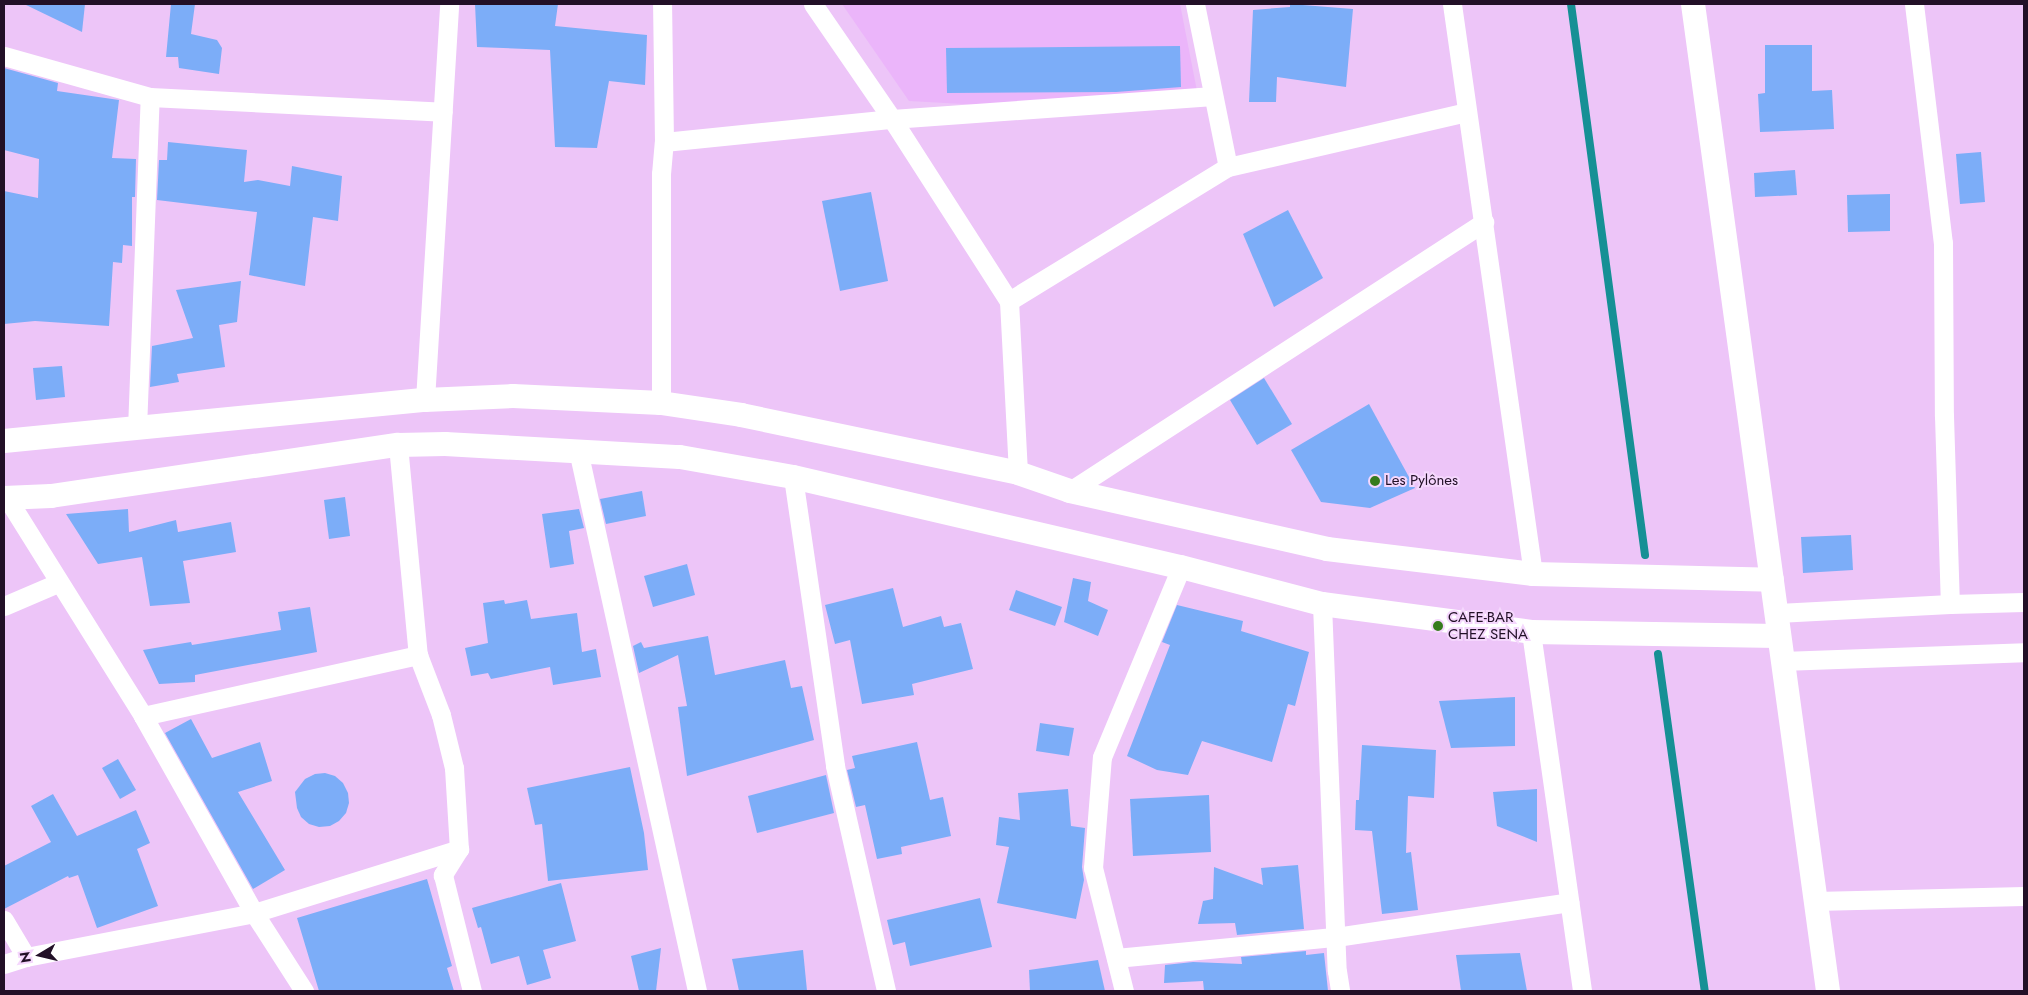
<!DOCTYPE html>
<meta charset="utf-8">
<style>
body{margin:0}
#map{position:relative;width:2028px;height:995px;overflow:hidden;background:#edc5f8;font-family:Jost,sans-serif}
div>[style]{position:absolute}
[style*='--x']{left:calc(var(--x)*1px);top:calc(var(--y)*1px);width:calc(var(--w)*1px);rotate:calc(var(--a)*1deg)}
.built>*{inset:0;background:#ebb5fa}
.stream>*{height:8px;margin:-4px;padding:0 4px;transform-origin:4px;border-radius:4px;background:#169095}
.building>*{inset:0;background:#7cadf8}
.minor>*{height:19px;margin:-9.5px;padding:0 9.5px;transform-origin:9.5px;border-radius:9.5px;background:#fff}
.tertiary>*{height:24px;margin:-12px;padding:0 12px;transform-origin:12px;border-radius:12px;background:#fff}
.dots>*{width:14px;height:14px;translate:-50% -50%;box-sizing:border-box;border:2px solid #f5d7fd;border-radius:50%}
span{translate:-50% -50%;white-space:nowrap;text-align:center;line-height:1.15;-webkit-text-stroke:4px #f5d7fd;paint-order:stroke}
.poi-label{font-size:15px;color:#221027}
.left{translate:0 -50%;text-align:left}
.frame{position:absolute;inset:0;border:5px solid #221027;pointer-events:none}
.north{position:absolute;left:15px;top:930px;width:50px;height:50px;-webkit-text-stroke:4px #f5d7fd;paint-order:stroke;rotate:261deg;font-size:14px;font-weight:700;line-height:20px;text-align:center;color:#221027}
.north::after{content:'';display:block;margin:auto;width:18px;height:22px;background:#221027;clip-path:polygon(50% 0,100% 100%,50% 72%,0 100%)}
</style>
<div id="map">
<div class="built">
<div style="clip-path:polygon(842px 4px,1180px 4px,1197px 91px,1017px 107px,909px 101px)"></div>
</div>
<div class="stream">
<div style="--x:1571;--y:4;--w:556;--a:82.35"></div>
<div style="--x:1658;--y:654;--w:340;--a:82.1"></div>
</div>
<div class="building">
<div style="clip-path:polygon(24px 4px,85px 4px,82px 32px)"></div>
<div style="clip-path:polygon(171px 4px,195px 4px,191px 34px,217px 40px,222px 48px,219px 74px,179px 68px,178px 57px,166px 57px)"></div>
<div style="clip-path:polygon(475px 4px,558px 4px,555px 26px,647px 35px,645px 85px,609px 81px,597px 148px,555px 147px,550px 50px,477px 47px)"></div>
<div style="clip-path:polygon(1290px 4px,1353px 9px,1346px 87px,1277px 77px,1276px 102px,1249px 102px,1253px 10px,1290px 7px)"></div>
<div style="clip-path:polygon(1765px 45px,1812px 45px,1812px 91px,1832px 90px,1834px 129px,1760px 132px,1758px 94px,1765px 93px)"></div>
<div style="clip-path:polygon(1180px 46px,1181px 87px,1116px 92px,947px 93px,946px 48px)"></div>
<div style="clip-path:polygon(4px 68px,58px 83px,57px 91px,119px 100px,112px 158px,136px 159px,135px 197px,132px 197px,132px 246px,123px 245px,122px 263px,113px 262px,109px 326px,35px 321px,4px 324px,4px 191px,38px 198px,39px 159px,4px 150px)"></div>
<div style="clip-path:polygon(168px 142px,247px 150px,244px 182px,258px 180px,290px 186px,292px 166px,342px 176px,338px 221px,313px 217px,305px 286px,249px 275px,257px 212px,157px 200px,159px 160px,167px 160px)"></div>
<div style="clip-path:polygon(1981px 152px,1985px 202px,1960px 204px,1956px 154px)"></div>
<div style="clip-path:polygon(1795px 170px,1797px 195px,1755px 197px,1754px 173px)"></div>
<div style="clip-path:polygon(871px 192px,888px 281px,840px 291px,822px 201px)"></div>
<div style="clip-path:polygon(1890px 194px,1890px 231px,1848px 232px,1847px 195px)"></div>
<div style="clip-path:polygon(1288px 210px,1323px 278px,1274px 307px,1243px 234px)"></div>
<div style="clip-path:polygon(241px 281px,237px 322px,219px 325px,225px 367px,177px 374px,179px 382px,150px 387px,152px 346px,193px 338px,176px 290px)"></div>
<div style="clip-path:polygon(62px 366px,65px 397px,36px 400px,33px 368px)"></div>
<div style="clip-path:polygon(1264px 378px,1292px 424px,1257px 445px,1230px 400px)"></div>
<div style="clip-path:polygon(1369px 404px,1415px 488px,1370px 508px,1321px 502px,1291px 450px)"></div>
<div style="clip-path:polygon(642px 491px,646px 516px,606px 524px,600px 499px)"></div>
<div style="clip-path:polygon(345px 497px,350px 536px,329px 539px,324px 500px)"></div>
<div style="clip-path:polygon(128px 509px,129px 532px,176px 520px,178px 532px,231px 522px,236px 552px,183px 561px,190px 603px,150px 606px,142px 557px,98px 564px,66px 514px)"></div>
<div style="clip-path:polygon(579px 509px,584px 528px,569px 531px,574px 564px,550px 568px,542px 514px)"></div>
<div style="clip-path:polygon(1851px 535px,1853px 570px,1803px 573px,1801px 537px)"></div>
<div style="clip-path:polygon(687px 564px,695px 595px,653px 607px,644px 576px)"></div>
<div style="clip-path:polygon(1073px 578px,1091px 582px,1088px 601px,1108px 610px,1098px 636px,1064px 622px)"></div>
<div style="clip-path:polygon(893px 588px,903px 627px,941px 616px,944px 627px,961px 623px,973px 669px,912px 684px,914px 695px,862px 704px,850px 640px,835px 644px,825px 605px)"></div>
<div style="clip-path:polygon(1016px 590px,1062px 607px,1055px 626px,1009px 610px)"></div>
<div style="clip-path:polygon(504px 600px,505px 604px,527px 600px,531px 619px,577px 613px,582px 652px,596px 649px,601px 677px,553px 685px,550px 667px,491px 679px,488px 673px,471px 676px,465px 648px,488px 643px,483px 603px)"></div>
<div style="clip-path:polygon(1177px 605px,1243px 621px,1241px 631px,1309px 652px,1295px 706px,1288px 704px,1272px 762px,1202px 741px,1188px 775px,1157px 770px,1127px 756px,1170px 645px,1162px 642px)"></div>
<div style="clip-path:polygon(310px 607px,317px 652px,195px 675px,195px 682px,159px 684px,143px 650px,191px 642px,192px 645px,281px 630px,278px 612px)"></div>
<div style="clip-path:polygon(708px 636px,715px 675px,785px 660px,791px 688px,802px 686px,814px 740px,687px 776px,678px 707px,687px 706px,678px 655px,639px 673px,633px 646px,641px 642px,644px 648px)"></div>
<div style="clip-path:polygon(1515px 697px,1515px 746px,1451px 748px,1439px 701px)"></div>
<div style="clip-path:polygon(191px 719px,212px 758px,260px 742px,272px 781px,238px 792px,285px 870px,253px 889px,165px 733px)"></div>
<div style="clip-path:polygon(1040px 723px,1074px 728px,1069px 756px,1036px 751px)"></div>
<div style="clip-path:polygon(917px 742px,930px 800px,943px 797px,951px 836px,901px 847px,902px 854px,877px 859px,865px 805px,856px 807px,847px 770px,855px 768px,852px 756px)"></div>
<div style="clip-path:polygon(1362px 745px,1436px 750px,1434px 798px,1408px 796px,1406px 853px,1411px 852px,1418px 910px,1382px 914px,1372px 831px,1355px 830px,1356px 800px,1359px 800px)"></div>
<div style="clip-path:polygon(118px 759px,136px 790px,120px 799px,102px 768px)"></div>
<div style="clip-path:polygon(630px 767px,644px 833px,648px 870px,548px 881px,542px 824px,535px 825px,527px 788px)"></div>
<div style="clip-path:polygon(325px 773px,335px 776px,343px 783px,348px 793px,349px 803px,346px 813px,339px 821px,330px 826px,319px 827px,309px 824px,301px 817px,297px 808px,295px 792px,305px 779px,315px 774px)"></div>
<div style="clip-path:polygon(826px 775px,834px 813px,757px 833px,748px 796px)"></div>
<div style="clip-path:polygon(1068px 789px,1071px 826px,1085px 828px,1082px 867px,1084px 880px,1076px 919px,997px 903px,1009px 847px,996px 845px,999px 817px,1020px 820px,1018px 793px)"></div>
<div style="clip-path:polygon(1537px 789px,1537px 842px,1497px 826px,1493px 792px)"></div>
<div style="clip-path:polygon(53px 794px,77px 836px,136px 810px,150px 843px,137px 849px,158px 906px,97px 928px,78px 875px,69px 878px,68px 876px,4px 909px,4px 866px,51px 842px,31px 806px)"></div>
<div style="clip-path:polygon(1209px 795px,1211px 852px,1133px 856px,1130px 799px)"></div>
<div style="clip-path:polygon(1298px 865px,1304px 929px,1237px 935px,1235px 923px,1198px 924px,1203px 901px,1213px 899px,1214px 867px,1263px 885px,1261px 868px)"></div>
<div style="clip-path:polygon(427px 879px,452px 966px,447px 968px,454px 991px,319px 991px,297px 918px)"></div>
<div style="clip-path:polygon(561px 883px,576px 941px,543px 950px,551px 978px,527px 985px,519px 956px,491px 964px,481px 927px,478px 928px,472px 908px)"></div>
<div style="clip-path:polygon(980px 898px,992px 947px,910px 966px,905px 942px,893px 945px,887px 920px)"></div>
<div style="clip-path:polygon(661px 948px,656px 991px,639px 991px,631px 956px)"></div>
<div style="clip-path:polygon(803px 950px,807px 991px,739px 991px,732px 959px)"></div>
<div style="clip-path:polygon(1306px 951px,1306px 955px,1324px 953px,1328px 991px,1204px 991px,1203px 981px,1164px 983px,1165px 965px,1193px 962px,1242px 964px,1241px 957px)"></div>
<div style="clip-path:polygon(1520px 953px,1527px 991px,1461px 991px,1456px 955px)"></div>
<div style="clip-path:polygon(1098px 960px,1105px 991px,1030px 991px,1029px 970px)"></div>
</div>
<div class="minor">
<div style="--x:813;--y:4;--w:140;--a:55.5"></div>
<div style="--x:892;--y:119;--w:216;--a:57.3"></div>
<div style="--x:1009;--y:301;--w:172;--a:87"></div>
<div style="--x:1195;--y:4;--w:166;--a:78.6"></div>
<div style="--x:1452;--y:4;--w:576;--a:81.91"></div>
<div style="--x:1914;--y:4;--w:241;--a:83.1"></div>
<div style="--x:1943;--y:243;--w:173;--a:89.7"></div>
<div style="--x:1944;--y:416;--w:188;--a:88.2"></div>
<div style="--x:4;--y:56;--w:152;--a:15.7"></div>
<div style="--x:150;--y:97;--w:293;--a:2.9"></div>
<div style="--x:664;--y:142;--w:229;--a:-5.8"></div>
<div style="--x:892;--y:119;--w:322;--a:-4.1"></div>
<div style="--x:1009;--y:301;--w:257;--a:-31.5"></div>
<div style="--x:1228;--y:167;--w:245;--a:-13"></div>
<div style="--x:425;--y:400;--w:397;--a:-86.5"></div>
<div style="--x:661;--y:403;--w:229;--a:-90"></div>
<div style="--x:661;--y:174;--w:32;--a:-85"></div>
<div style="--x:664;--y:142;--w:138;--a:-90.8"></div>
<div style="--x:137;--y:429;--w:332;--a:-87.8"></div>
<div style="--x:398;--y:445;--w:211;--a:84.6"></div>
<div style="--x:418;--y:655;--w:64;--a:69"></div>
<div style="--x:441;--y:715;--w:55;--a:76.2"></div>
<div style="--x:454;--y:768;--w:81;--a:86.5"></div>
<div style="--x:459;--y:849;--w:31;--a:122"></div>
<div style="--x:443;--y:875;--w:120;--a:76"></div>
<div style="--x:578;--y:450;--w:554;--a:77.59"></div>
<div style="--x:793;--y:477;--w:292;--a:81.7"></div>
<div style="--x:835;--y:766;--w:231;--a:77.2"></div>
<div style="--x:1070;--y:491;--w:494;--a:-33"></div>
<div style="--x:7;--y:498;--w:257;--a:58"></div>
<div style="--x:143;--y:716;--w:226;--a:60.6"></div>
<div style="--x:254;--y:913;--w:93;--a:57.3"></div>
<div style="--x:1322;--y:604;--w:367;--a:87.7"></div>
<div style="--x:1337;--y:971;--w:20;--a:81"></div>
<div style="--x:4;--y:606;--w:59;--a:-23.1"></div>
<div style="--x:1776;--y:613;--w:174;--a:-3"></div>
<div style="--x:1950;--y:604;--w:74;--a:-1.5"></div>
<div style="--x:1531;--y:632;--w:363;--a:81.9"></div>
<div style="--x:1782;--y:661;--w:242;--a:-2.1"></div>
<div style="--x:143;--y:716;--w:282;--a:-12.5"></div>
<div style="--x:1815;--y:901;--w:209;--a:-1.4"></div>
<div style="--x:4;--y:920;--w:43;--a:59.3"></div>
<div style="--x:1116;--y:958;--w:221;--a:-5.5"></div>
<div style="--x:1336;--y:937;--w:236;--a:-8.5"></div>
<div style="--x:4;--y:964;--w:23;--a:-18"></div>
<div style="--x:26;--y:957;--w:232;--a:-10.9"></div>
<div style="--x:254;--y:913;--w:215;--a:-17.3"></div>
<div style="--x:1124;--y:991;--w:127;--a:-104.1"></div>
<div style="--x:1093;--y:868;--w:111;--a:-85.4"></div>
<div style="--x:1102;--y:757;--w:206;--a:-67.4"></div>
</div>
<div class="tertiary">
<div style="--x:1693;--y:4;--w:996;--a:82.21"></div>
<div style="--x:4;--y:441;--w:423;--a:-5.6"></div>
<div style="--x:425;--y:400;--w:88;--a:-2.6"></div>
<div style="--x:513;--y:396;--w:148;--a:2.7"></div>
<div style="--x:661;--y:403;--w:81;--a:8.5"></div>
<div style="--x:741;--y:415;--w:283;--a:11.8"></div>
<div style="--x:1018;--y:473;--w:55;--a:19.1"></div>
<div style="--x:1070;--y:491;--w:263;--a:12.7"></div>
<div style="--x:1327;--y:549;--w:208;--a:6.9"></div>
<div style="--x:1533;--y:574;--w:239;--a:1.4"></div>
<div style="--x:4;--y:498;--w:47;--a:-2.4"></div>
<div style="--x:51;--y:496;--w:351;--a:-8.4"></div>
<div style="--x:398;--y:445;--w:47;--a:-1.2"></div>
<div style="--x:445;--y:444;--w:235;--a:3.2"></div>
<div style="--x:680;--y:457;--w:115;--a:10"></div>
<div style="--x:793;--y:477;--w:398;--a:13.1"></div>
<div style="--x:1181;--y:567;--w:146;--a:14.7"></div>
<div style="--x:1322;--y:604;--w:211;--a:7.6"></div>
<div style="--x:1531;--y:632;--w:247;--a:0.9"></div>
</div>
<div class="dots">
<div style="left:1375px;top:481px;background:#367b1d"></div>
<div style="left:1438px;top:626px;background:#367b1d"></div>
</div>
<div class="poi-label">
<span class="left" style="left:1385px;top:481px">Les Pylônes</span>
<span class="left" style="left:1448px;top:626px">CAFE-BAR<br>CHEZ SENA</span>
</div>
<div class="frame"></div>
<div class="north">N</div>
</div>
